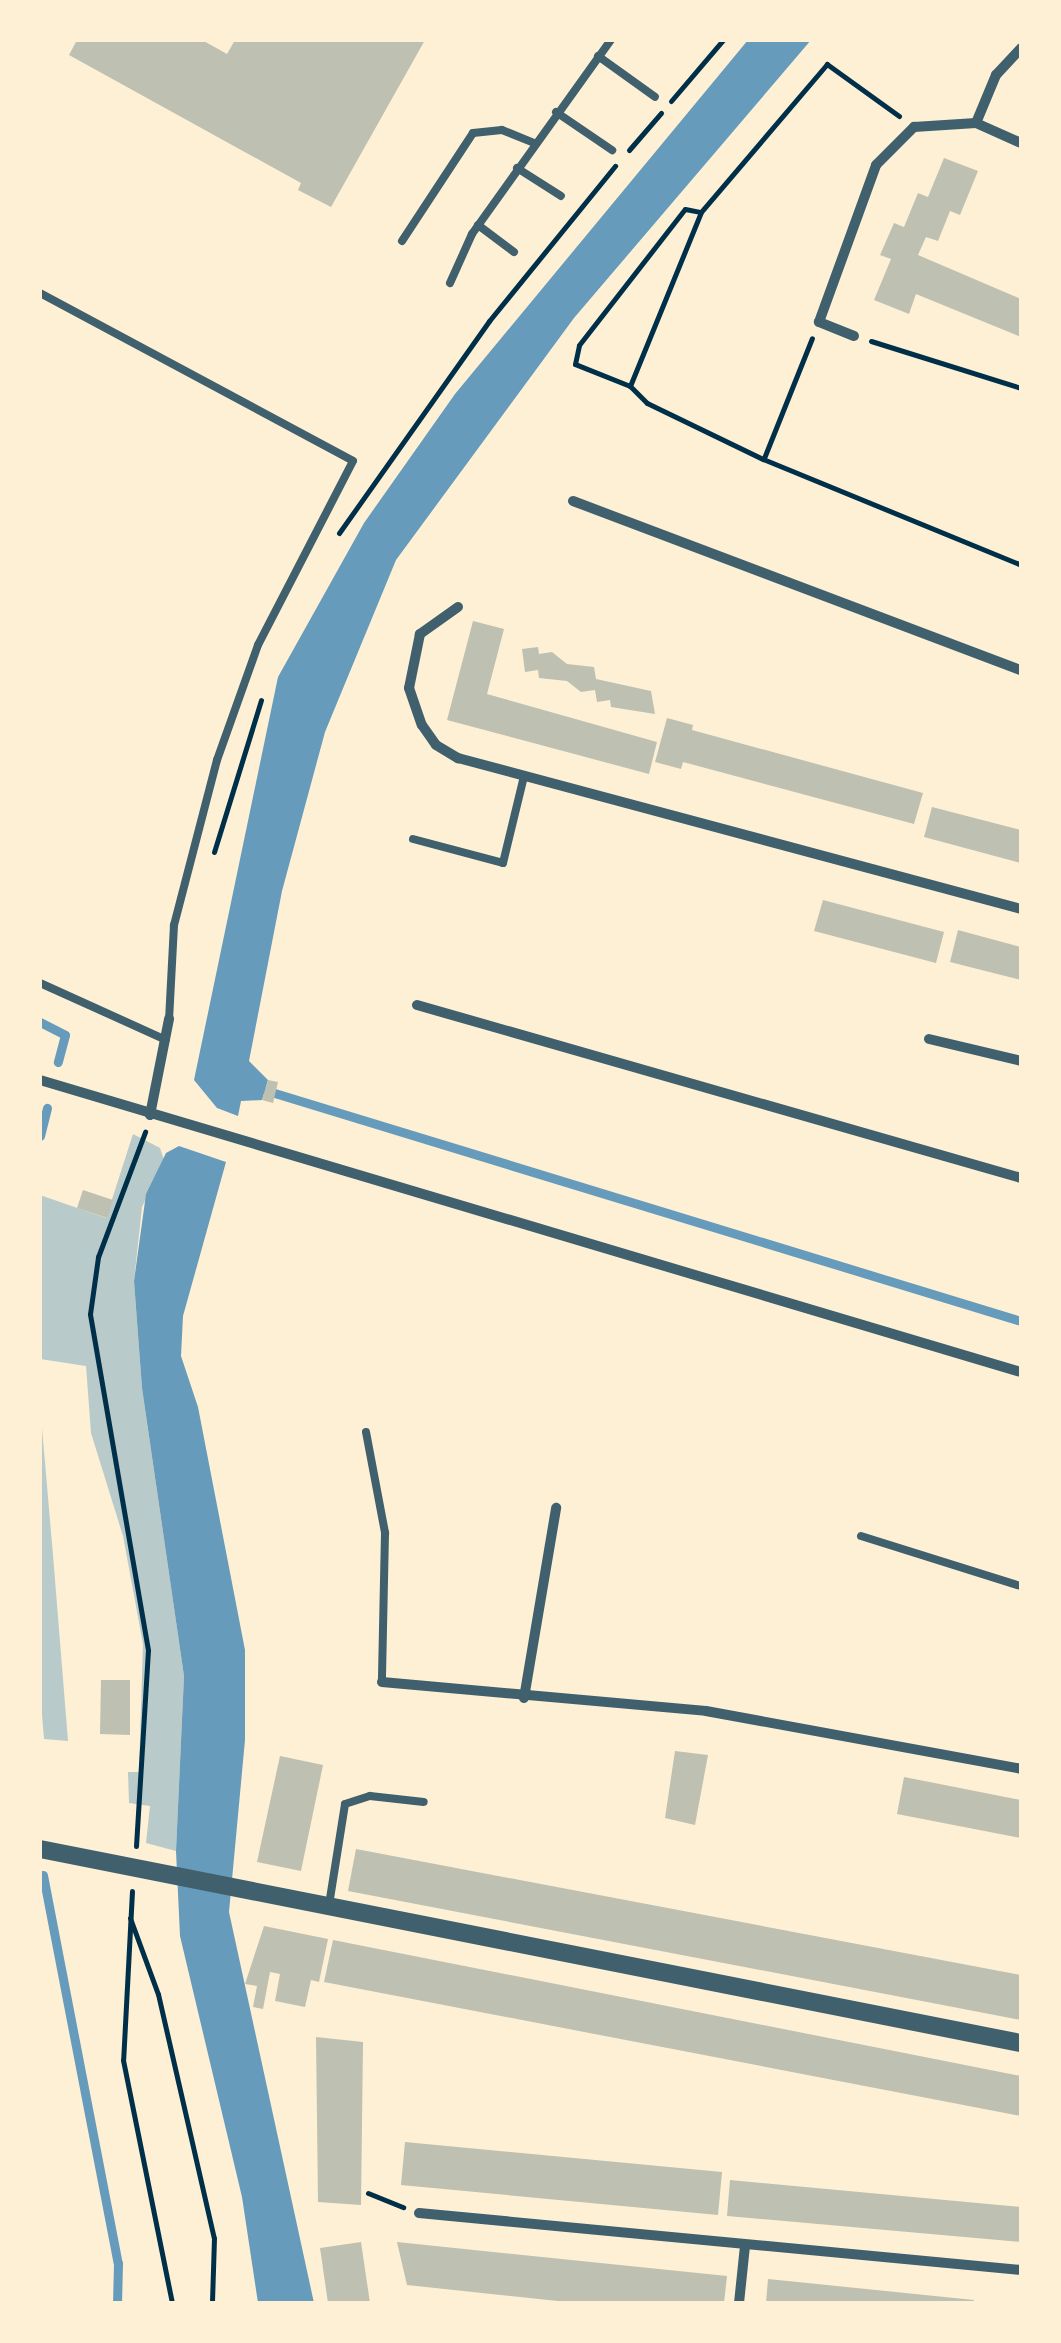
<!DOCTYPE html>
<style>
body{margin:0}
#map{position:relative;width:1061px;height:2343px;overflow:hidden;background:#fdf0d5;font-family:"Varela Round",sans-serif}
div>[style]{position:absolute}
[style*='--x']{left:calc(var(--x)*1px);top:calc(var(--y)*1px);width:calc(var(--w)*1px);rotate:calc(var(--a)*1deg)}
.green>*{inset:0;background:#b9caca}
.water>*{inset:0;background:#669bbc}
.stream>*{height:9px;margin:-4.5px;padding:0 4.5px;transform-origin:4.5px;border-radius:4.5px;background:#669bbc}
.building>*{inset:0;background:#bec0b2}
.path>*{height:5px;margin:-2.5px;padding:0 2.5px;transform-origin:2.5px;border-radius:2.5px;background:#003049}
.service>*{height:8px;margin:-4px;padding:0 4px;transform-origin:4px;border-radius:4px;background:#3f606c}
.minor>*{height:10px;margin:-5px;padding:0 5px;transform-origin:5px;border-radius:5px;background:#3f606c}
.tertiary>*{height:18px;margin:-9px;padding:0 9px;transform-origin:9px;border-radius:9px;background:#3f606c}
span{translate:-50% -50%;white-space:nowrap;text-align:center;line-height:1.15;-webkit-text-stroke:8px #fdf0d5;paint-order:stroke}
.frame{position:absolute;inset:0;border:42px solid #fdf0d5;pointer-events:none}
</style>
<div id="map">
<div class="green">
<div style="clip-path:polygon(133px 1134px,160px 1148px,164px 1160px,142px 1207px,134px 1281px,142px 1388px,184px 1676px,176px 1851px,146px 1843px,150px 1806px,129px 1803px,128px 1772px,139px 1772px,143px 1644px,123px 1536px,91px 1433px,86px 1366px,40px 1359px,40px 1195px,106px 1218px)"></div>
<div style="clip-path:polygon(40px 1405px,53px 1555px,68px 1741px,44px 1739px,40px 1691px)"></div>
</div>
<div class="water">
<div style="clip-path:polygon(748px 40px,811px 40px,574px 318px,396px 560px,325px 732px,282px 891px,249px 1061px,268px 1080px,262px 1100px,241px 1101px,238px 1116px,217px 1108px,194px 1080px,278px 677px,364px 523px,455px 394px)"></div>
<div style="clip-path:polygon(179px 1146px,226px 1162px,183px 1316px,181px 1356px,198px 1407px,245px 1650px,245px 1740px,229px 1912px,314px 2303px,258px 2303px,242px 2197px,180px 1936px,176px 1851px,184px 1676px,142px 1388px,134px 1281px,146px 1194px,166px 1153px)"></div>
</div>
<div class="stream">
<div style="--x:40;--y:1022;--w:28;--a:27"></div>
<div style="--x:65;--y:1035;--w:28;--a:105"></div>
<div style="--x:268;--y:1091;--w:787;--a:16.99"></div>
<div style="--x:40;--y:1136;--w:29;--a:-76"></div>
<div style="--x:43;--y:1875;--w:395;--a:79.1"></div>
<div style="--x:118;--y:2263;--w:40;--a:91.4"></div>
</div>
<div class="building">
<div style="clip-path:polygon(77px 40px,202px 40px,227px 54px,235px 40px,425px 40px,331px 207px,298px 190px,301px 183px,69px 55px)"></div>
<div style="clip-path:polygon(944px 158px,978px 171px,960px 215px,950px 211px,938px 241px,926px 237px,918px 255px,1021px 299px,1021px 337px,916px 294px,909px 314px,874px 300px,891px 259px,880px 255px,894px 223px,904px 227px,918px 193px,928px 197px)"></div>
<div style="clip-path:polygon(473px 621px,504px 629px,487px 694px,657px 742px,649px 774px,447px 720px)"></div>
<div style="clip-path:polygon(538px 647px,539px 654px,552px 652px,567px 664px,594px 667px,596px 679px,651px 691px,655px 714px,611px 707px,610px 700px,597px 702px,595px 690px,581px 692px,567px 681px,539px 678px,538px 670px,525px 672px,522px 649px)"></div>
<div style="clip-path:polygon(667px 718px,693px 725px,692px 730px,923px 793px,914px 824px,683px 762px,681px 769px,655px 762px)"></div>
<div style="clip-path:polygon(932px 807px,1021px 830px,1021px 863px,924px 837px)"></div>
<div style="clip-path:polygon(823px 900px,944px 932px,936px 963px,814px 931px)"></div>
<div style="clip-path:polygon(958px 930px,1021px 947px,1021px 980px,950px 962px)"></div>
<div style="clip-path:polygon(268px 1080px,278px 1082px,273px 1103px,262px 1100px)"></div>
<div style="clip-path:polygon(83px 1190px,113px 1200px,107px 1218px,77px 1208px)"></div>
<div style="clip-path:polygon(101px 1680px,130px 1680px,130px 1735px,100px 1734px)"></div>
<div style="clip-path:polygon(675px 1751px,708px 1755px,695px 1825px,665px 1818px)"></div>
<div style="clip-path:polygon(280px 1756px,323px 1765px,301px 1871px,257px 1862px)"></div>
<div style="clip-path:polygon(904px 1777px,1021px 1800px,1021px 1838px,897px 1814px)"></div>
<div style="clip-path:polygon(356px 1849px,1021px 1975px,1021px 2020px,348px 1891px)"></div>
<div style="clip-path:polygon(264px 1926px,328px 1939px,319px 1982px,311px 1980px,305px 2007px,275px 2001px,280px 1974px,270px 1972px,263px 2009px,253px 2007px,257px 1986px,245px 1984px)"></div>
<div style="clip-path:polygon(333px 1940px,1021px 2076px,1021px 2116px,324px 1982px)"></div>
<div style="clip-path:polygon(316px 2037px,363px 2042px,361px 2205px,318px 2202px)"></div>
<div style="clip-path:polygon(405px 2142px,722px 2172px,718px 2215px,401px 2185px)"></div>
<div style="clip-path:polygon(730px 2180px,1021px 2207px,1021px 2242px,727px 2216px)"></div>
<div style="clip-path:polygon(361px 2242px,370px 2303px,328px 2303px,320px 2248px)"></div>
<div style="clip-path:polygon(397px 2242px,727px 2276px,724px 2303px,577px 2303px,407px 2285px)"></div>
<div style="clip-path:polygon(768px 2279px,974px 2300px,973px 2303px,766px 2303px)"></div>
</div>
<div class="path">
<div style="--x:671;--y:101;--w:80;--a:-49.6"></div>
<div style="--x:899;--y:116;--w:89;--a:-144.2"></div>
<div style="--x:827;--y:64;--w:194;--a:130.4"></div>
<div style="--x:701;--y:212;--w:188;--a:112.2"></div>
<div style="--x:630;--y:386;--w:24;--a:45"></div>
<div style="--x:647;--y:403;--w:129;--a:25.8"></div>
<div style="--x:763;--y:459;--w:279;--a:22.3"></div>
<div style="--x:629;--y:150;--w:49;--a:-49.1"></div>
<div style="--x:871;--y:341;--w:157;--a:17.4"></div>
<div style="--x:630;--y:386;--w:59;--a:-158.2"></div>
<div style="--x:575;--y:364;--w:19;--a:-78"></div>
<div style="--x:579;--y:345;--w:172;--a:-52.1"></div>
<div style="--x:685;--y:209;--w:15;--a:11"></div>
<div style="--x:764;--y:458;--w:129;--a:-68.2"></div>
<div style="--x:339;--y:533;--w:260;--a:-54.7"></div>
<div style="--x:489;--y:321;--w:200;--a:-50.9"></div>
<div style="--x:214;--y:852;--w:159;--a:-72.8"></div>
<div style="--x:136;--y:1846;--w:196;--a:-86.5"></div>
<div style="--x:148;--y:1650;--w:341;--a:-99.8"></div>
<div style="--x:90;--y:1314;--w:58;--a:-82"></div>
<div style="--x:98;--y:1257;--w:134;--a:-69.4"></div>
<div style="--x:132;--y:1891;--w:169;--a:93"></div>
<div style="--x:123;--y:2060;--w:248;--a:78.6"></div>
<div style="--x:130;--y:1918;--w:81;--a:69.8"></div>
<div style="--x:158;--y:1994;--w:250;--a:77.1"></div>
<div style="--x:214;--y:2238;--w:65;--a:91.8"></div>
<div style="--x:368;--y:2193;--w:38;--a:22"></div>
</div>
<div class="service">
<div style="--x:598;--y:56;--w:70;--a:35.7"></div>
<div style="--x:556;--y:112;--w:68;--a:34.2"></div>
<div style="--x:517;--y:168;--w:52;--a:32.5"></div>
<div style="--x:478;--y:225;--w:45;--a:36.9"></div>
<div style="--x:402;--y:241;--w:129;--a:-56.7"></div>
<div style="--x:473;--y:133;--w:29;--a:-6"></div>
<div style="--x:502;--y:130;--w:35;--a:22"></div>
<div style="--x:450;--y:283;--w:54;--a:-65.8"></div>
<div style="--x:472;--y:234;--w:239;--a:-54.4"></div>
<div style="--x:40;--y:293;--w:355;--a:28.2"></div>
<div style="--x:353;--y:461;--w:207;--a:117.3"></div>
<div style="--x:258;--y:645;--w:122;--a:109.6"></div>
<div style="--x:217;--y:760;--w:171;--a:104.6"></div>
<div style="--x:174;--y:925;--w:94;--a:93"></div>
<div style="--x:413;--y:839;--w:93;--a:14.9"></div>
<div style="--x:503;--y:863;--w:89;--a:-76.4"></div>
<div style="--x:40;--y:983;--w:138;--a:24.3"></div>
<div style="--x:366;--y:1432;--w:103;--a:79.3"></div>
<div style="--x:385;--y:1533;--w:149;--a:91.2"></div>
<div style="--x:861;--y:1536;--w:168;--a:17.4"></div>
<div style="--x:329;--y:1905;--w:102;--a:-81"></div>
<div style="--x:345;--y:1804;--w:26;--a:-18"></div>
<div style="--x:370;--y:1796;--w:54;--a:6.3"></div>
</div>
<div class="minor">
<div style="--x:976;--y:123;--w:52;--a:-67.4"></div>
<div style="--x:996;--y:75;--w:37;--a:-47"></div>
<div style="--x:854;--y:336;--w:38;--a:-158"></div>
<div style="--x:819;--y:322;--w:167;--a:-70"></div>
<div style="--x:876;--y:165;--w:54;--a:-45"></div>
<div style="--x:914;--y:127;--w:62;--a:-3.7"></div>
<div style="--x:976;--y:123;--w:49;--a:24"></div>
<div style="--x:573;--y:501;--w:479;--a:20.7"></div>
<div style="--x:458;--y:607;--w:47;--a:144.6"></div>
<div style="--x:420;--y:634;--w:55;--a:101.5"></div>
<div style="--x:409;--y:688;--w:39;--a:71"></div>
<div style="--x:422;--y:725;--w:24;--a:55"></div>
<div style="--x:436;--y:745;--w:26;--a:31"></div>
<div style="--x:458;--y:758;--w:583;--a:15.01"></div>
<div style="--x:417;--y:1005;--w:628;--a:15.98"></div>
<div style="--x:929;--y:1039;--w:95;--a:13.4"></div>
<div style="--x:40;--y:1080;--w:1024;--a:16.58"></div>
<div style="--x:150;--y:1115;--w:98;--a:-78.8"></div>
<div style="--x:382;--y:1682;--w:325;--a:5.1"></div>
<div style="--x:706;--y:1711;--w:320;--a:10.4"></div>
<div style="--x:524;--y:1698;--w:193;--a:-80.4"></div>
<div style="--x:419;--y:2213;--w:605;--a:5.41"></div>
<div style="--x:739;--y:2303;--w:57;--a:-84"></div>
</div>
<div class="tertiary">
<div style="--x:40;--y:1849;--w:1000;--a:11.19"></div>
</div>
<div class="frame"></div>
</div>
